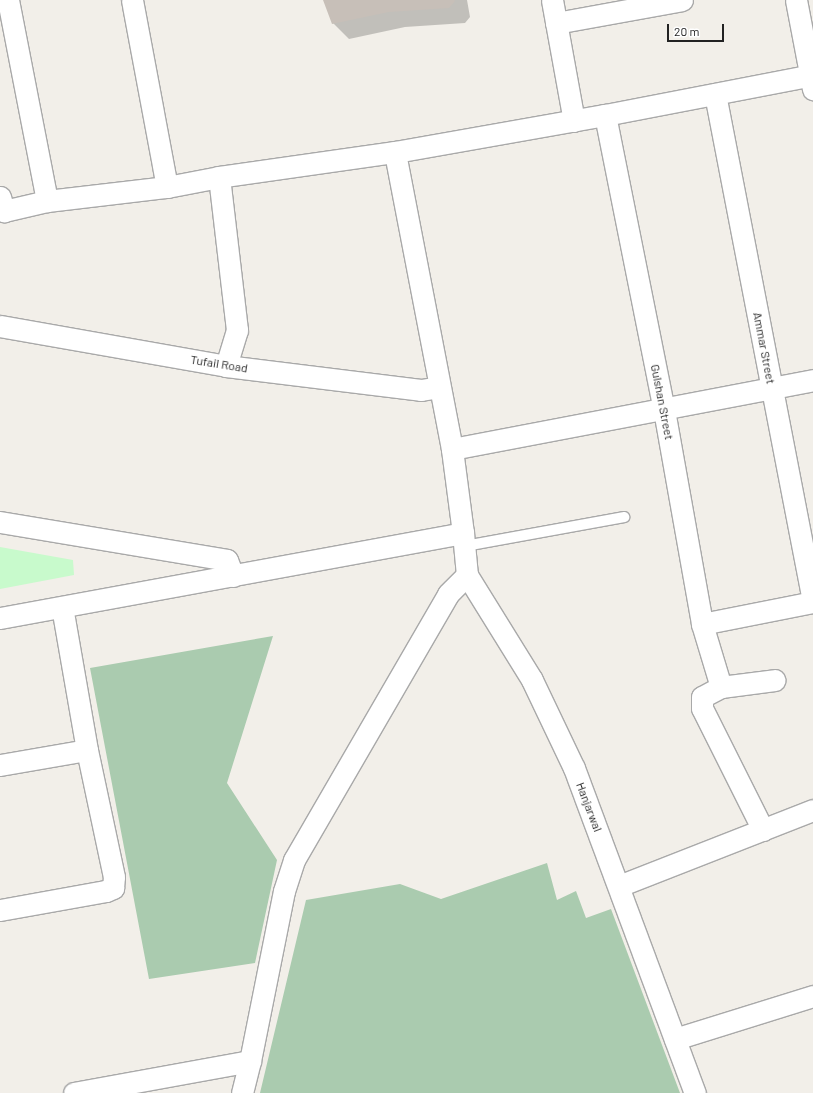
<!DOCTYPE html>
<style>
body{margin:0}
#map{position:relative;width:813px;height:1093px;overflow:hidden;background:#f2efe9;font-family:Barlow,sans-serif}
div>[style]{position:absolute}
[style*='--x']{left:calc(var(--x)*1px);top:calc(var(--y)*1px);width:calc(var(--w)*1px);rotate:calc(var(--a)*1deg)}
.cemetery>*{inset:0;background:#aacbaf}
.park>*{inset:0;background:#c8facc}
.shadow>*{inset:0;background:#0003}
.building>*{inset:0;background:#c7bfb8}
.roads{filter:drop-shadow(1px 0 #a9a9a9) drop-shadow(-1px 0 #a9a9a9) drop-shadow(0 1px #a9a9a9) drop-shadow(0 -1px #a9a9a9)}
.lane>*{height:10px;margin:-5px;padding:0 5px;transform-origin:5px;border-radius:5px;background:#fff}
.street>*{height:21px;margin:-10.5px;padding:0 10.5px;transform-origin:10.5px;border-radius:10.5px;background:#fff}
span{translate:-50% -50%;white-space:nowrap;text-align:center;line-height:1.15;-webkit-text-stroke:3px #fff;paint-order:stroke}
.street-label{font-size:12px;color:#222}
.scale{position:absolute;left:667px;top:24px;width:57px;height:18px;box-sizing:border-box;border:2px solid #222;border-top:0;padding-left:5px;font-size:12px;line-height:14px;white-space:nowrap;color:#222;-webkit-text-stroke:3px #fff;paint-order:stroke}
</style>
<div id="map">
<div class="cemetery">
<div style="clip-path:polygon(273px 636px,227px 783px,277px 860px,255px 963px,149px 979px,90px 668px)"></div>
<div style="clip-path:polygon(547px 863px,557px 900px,576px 891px,586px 918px,611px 909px,680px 1093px,260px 1093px,306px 900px,400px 884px,441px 899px)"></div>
</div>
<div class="park">
<div style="clip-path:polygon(0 547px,73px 560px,74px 575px,0 589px)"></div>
</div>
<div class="shadow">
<div style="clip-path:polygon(324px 0,467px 0,470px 17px,465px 23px,405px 27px,349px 39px,333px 23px)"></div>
</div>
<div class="building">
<div style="clip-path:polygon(323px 0,454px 0,455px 1px,449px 8px,389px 12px,332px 24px)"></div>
</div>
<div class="roads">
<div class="lane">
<div style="--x:465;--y:546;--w:162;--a:-10.3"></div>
</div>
<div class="street">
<div style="--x:8;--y:0;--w:205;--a:79"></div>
<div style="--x:132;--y:0;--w:190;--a:79.4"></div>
<div style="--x:552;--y:0;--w:123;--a:79.7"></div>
<div style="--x:796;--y:0;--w:91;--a:79.2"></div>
<div style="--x:556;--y:23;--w:128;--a:-10.3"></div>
<div style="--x:715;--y:94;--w:516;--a:79.06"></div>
<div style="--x:605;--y:115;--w:301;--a:78.7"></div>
<div style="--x:664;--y:410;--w:217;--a:79.9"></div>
<div style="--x:702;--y:624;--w:66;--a:73.2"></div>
<div style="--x:0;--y:197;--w:15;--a:74"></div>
<div style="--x:4;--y:211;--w:44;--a:-13.1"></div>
<div style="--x:47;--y:201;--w:121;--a:-6.7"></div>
<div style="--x:167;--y:187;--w:53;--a:-10.9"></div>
<div style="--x:0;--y:326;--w:230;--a:10"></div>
<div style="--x:226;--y:366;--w:196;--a:7"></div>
<div style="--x:421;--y:390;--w:18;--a:-9"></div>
<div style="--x:226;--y:366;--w:38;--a:-73"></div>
<div style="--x:237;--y:330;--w:154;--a:-96.7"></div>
<div style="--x:219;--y:177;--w:178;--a:-8.1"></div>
<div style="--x:395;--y:152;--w:213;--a:-10"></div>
<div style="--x:605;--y:115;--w:212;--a:-10.9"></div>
<div style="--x:452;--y:449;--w:368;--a:-10.8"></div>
<div style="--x:0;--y:522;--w:230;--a:9.5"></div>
<div style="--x:227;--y:560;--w:17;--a:69"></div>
<div style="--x:463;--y:533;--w:42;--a:84.6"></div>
<div style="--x:467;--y:575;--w:123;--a:58.2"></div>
<div style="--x:532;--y:680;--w:98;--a:64.5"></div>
<div style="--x:574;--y:768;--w:347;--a:69.6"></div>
<div style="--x:0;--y:618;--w:471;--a:-10.4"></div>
<div style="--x:463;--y:533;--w:85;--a:-97.5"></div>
<div style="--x:452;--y:449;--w:302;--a:-100.9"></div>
<div style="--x:702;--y:624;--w:113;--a:-11.2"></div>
<div style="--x:0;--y:765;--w:88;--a:-9.8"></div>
<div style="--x:87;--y:750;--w:145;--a:-99.9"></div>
<div style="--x:763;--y:830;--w:136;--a:-116.6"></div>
<div style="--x:702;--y:708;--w:11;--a:-90"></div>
<div style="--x:702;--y:697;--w:21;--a:-28"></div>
<div style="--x:721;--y:687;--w:54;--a:-7.4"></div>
<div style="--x:619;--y:886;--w:208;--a:-21.4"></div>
<div style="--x:0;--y:910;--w:108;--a:-10.2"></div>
<div style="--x:106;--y:891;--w:8;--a:-23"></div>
<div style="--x:113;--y:888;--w:11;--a:-85"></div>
<div style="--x:114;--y:877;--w:130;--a:-102"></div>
<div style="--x:675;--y:1039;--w:145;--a:-17.3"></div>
<div style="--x:74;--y:1093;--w:179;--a:-10.3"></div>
<div style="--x:250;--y:1061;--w:173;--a:-78.7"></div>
<div style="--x:284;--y:891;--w:33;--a:-72"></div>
<div style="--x:294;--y:860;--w:307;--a:-59.9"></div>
<div style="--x:448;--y:594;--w:27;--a:-45"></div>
<div style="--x:242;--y:1093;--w:33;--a:-76"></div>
</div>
</div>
<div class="street-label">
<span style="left:764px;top:348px;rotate:79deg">Ammar Street</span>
<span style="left:219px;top:364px;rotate:9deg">Tufail Road</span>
<span style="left:662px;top:402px;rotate:79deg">Gulshan Street</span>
<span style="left:589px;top:807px;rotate:69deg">Hanjarwal</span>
</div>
<div class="scale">20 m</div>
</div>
